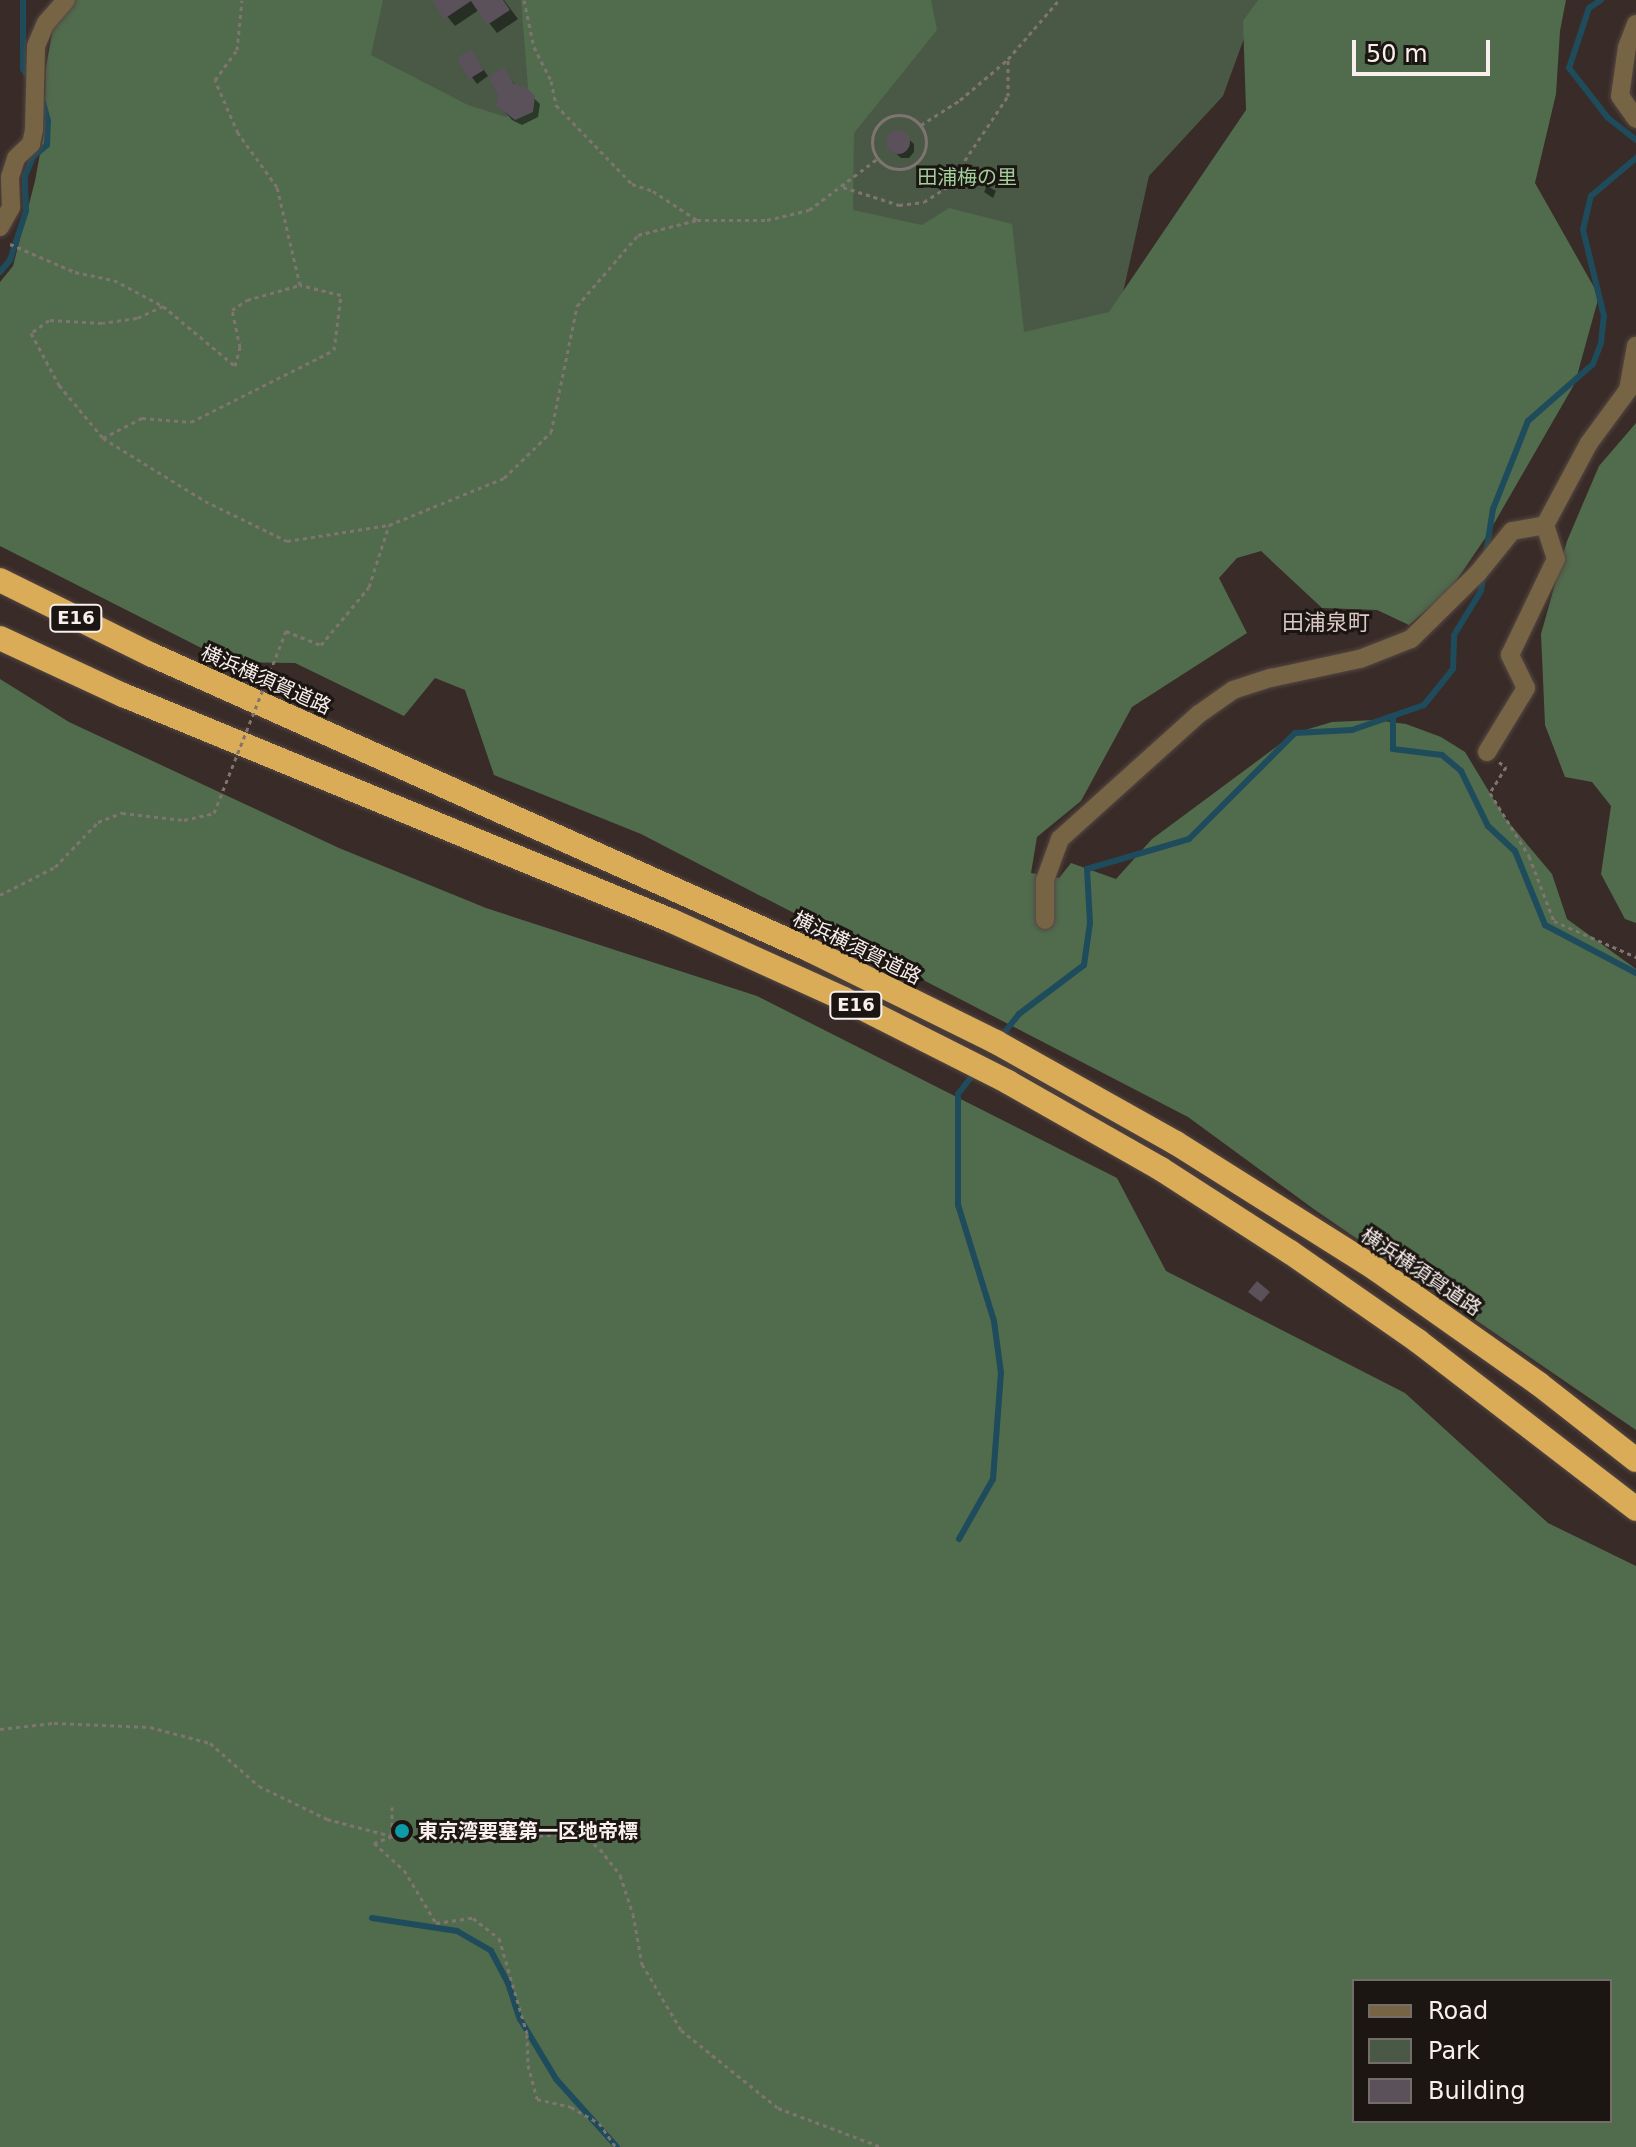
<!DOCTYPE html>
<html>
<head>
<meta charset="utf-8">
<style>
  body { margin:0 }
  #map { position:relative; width:1636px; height:2147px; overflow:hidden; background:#392b27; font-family:"DejaVu Sans","Noto Sans JP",sans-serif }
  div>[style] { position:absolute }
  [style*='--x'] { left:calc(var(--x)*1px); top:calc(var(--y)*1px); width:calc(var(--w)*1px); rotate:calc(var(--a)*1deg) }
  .green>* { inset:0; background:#495946 }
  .forest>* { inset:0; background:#516b4d }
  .shadow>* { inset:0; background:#0007 }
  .stream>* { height:6px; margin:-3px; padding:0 3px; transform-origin:3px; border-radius:3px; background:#1e4c5c }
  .building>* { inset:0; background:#5b515b }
  .round { border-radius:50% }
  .path>* { height:3px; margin-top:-1.5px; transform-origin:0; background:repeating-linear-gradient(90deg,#807470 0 4px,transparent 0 8px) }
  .path>.ring { margin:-1.5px; padding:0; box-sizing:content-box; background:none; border:3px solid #807470; border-radius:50% }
  .roads { filter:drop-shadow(0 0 2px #544743) drop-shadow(0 0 2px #544743) }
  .minor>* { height:18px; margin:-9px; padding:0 9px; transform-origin:9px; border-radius:9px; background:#776444 }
  .highway>* { height:24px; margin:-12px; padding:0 12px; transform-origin:12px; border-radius:12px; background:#dbac57 }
  .path-bridge>* { height:3px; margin-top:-1.5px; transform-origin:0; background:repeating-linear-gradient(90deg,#807470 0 4px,transparent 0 8px) }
  .dots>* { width:22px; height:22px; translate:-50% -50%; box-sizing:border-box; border:4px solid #1c1613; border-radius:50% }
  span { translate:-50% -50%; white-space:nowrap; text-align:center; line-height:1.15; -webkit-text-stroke:6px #1c1613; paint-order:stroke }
  .shield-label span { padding:2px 6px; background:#1c1613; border:2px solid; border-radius:6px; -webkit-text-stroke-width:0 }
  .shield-label { font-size:18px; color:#f9f0ed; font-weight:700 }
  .park-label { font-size:20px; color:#a2cf9b }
  .street-label { font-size:20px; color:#f9f0ed }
  .poi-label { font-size:20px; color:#f9f0ed; font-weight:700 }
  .left { translate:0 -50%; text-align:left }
  .neighbourhood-label { font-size:22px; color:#dac9c3 }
  .legend { position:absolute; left:1352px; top:1979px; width:260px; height:144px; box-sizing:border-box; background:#1c1613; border:2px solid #746d6a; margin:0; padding:10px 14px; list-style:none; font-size:24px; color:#f9f0ed }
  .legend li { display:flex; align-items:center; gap:16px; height:40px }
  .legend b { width:40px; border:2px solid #746d6a }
  .scale { position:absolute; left:1352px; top:40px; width:138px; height:36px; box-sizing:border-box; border:4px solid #f9f0ed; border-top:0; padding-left:10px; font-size:24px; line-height:28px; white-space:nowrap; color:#f9f0ed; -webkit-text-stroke:6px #1c1613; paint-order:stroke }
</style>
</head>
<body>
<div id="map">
  <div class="green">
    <div style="clip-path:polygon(346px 0,1258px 0,1223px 96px,1149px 176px,1093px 427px,357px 98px)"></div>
  </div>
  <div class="forest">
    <div style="clip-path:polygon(74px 0,383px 0,371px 55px,468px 105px,506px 117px,529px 100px,521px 0,931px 0,937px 30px,854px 133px,853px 210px,922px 225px,949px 208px,1012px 224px,1024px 332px,1109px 312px,1246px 110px,1243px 21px,1258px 0,1566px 0,1560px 31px,1556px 94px,1535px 183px,1599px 296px,1575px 383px,1488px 534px,1450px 590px,1409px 625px,1377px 610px,1322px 608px,1261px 551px,1237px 558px,1219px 578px,1247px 633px,1132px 707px,1081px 801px,1037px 837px,1031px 873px,1059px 878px,1071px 863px,1116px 879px,1152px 839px,1295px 733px,1332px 722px,1375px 720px,1406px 724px,1441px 737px,1465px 752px,1505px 818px,1552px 874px,1567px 919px,1636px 969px,1636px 1430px,1315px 1210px,1188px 1117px,641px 834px,494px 775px,465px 690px,435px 678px,404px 716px,295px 663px,229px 662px,0 546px,0 282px,13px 266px,35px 181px,44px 132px,46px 67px,53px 28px)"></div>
    <div style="clip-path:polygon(1636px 423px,1636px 923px,1625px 919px,1601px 874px,1611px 806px,1592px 782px,1565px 777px,1545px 725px,1541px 634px,1567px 541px,1599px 466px)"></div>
    <div style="clip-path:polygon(evenodd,0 679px,69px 722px,339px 848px,486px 908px,757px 996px,1117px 1178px,1166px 1271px,1405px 1393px,1548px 1523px,1636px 1566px,1636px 2147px,0 2147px,0 679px,1354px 1981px,1610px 1981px,1610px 2121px,1354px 2121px,1354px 1981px)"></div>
  </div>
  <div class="shadow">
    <div style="clip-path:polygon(434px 0,504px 0,518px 19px,497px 33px,479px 10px,455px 26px)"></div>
    <div style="clip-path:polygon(471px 51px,488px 76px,477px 84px,459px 59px)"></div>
    <div style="clip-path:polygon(504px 70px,516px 86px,524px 89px,540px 104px,538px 117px,522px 125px,512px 120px,499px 105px)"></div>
    <div style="clip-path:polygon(893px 132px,901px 132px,914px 144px,914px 152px,909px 158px,901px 158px,888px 146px,888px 138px)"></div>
    <div style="clip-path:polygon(987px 186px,996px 191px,993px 198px,984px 192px)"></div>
  </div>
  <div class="stream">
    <div style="--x:23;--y:0;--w:69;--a:90"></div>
    <div style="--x:23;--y:69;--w:12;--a:55"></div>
    <div style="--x:1601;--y:0;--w:14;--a:146"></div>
    <div style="--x:1589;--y:8;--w:63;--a:108.4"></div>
    <div style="--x:1569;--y:68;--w:63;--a:52"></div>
    <div style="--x:1608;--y:118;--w:36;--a:38"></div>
    <div style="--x:0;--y:272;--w:16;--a:-50"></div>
    <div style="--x:10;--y:260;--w:52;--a:-71.9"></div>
    <div style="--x:26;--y:211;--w:35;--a:-92"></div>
    <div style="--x:25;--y:176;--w:21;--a:-67"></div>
    <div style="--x:33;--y:157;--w:18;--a:-41"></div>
    <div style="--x:47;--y:145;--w:24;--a:-88"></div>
    <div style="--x:48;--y:121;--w:23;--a:-105"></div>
    <div style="--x:1486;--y:553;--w:45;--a:-81"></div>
    <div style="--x:1493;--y:509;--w:95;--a:-68.3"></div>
    <div style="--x:1528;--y:421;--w:86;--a:-41.2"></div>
    <div style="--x:1593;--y:364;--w:22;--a:-69"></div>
    <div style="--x:1601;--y:343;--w:27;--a:-84"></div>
    <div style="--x:1604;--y:316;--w:89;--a:-103.7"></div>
    <div style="--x:1583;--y:230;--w:35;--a:-77"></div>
    <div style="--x:1591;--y:196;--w:59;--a:-40.2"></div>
    <div style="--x:1393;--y:716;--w:33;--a:90"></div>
    <div style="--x:1393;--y:749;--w:49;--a:7"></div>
    <div style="--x:1442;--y:755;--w:25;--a:40"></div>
    <div style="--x:1461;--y:771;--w:61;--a:63.9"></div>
    <div style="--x:1488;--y:826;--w:37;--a:43"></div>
    <div style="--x:1515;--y:851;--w:80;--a:67.9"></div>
    <div style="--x:1545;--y:925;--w:103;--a:27.8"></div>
    <div style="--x:1001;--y:1037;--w:29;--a:-52"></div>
    <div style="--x:1019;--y:1014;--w:81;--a:-37"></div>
    <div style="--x:1084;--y:965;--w:42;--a:-81.9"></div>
    <div style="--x:1090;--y:923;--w:54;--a:-93.2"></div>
    <div style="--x:1087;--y:869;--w:106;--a:-16.4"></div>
    <div style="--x:1189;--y:839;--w:150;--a:-45"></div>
    <div style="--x:1295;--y:733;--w:57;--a:-3"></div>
    <div style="--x:1352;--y:730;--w:76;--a:-19.1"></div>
    <div style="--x:1424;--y:705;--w:46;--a:-51.1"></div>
    <div style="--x:1453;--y:669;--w:34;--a:-88"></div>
    <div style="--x:1454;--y:635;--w:52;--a:-58.5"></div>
    <div style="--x:1481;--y:591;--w:15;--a:-82"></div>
    <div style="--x:959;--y:1539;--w:69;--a:-60.5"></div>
    <div style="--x:993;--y:1479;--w:106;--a:-85.7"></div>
    <div style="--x:1001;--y:1373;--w:52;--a:-97.7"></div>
    <div style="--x:994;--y:1321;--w:121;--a:-107.2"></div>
    <div style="--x:958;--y:1205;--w:111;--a:-90"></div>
    <div style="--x:958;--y:1094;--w:28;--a:-52"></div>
    <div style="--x:372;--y:1918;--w:86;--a:8.7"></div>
    <div style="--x:457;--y:1931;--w:39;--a:30"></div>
    <div style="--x:491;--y:1951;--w:36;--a:62"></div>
    <div style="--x:508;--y:1983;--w:38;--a:72"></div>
    <div style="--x:520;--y:2019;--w:70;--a:59"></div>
    <div style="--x:556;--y:2079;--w:91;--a:48.1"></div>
  </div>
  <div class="building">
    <div style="clip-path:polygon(432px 0,503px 0,510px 10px,487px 25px,471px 1px,444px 19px)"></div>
    <div style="clip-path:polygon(471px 49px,484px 70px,469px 79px,457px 58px)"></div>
    <div style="clip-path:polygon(504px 67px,514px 84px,525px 87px,535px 96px,533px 112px,515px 120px,497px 106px,498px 94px,488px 77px)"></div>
    <div class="round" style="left:886px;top:130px;width:24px;height:24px"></div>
    <div style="clip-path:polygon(1257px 1281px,1270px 1292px,1261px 1302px,1248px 1292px)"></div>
  </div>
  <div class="path">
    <div style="--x:524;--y:0;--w:48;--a:78"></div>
    <div style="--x:534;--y:47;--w:38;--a:63"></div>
    <div style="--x:551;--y:81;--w:25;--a:78"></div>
    <div style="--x:556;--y:105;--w:110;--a:46.1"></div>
    <div style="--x:632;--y:184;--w:22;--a:18"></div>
    <div style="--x:653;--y:191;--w:53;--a:33.4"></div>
    <div style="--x:697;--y:220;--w:70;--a:0"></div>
    <div style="--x:767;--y:220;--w:43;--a:-13.4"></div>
    <div style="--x:809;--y:210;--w:85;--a:-36.9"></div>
    <div class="ring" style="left:872px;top:115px;width:51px;height:51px"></div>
    <div style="--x:921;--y:125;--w:46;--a:-32.7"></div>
    <div style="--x:960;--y:100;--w:62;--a:-40.4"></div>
    <div style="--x:843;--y:187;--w:59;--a:17.8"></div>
    <div style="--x:899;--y:205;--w:25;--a:-7"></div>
    <div style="--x:924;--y:202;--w:27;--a:-33"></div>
    <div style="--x:947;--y:187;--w:110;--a:-56.2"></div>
    <div style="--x:1008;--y:96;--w:37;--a:-90"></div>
    <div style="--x:1008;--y:59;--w:78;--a:-49.2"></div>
    <div style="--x:10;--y:244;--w:71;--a:23.3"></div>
    <div style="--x:75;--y:272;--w:40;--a:12"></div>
    <div style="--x:114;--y:280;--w:55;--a:28"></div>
    <div style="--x:163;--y:306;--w:94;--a:39.8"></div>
    <div style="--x:235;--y:366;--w:20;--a:-75"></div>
    <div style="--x:240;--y:347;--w:38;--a:-102"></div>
    <div style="--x:232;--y:310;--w:18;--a:-34"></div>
    <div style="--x:247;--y:300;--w:55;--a:-15.8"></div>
    <div style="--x:163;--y:306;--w:29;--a:155"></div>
    <div style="--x:137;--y:318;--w:35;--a:172"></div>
    <div style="--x:102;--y:323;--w:53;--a:-176.8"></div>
    <div style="--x:49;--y:320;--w:22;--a:144"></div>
    <div style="--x:31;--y:333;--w:59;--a:61.7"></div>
    <div style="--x:59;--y:385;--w:69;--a:50.3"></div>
    <div style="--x:103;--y:438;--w:120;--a:31.7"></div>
    <div style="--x:205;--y:501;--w:91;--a:26"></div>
    <div style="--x:287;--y:541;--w:103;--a:-8.9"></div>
    <div style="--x:103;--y:438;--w:44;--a:-27.1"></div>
    <div style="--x:142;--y:418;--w:49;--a:4.7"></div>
    <div style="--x:191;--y:422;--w:160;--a:-26.7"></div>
    <div style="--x:334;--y:350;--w:55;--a:-82.7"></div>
    <div style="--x:341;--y:295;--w:42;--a:-166.3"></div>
    <div style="--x:300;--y:285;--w:101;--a:-103.2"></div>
    <div style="--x:277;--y:187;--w:67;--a:-125.8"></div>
    <div style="--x:238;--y:133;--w:58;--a:-113.5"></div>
    <div style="--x:215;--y:80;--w:37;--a:-54"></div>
    <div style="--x:237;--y:50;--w:50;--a:-84.3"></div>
    <div style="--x:286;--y:631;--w:38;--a:22"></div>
    <div style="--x:321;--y:645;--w:75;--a:-50.4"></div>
    <div style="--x:369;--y:587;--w:65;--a:-72.1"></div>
    <div style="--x:389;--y:525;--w:124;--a:-22.2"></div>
    <div style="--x:504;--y:478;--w:66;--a:-44.4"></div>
    <div style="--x:551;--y:432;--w:129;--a:-78.3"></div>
    <div style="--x:577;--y:306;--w:94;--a:-49.3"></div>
    <div style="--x:638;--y:235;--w:61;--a:-14.3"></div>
    <div style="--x:1499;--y:762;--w:9;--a:36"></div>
    <div style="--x:1506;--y:767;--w:31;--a:122"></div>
    <div style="--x:1490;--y:793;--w:74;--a:58.2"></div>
    <div style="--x:1529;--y:856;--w:70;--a:69"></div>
    <div style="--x:1554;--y:921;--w:90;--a:23.7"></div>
    <div style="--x:0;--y:895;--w:62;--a:-27"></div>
    <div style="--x:55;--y:867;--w:62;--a:-46.3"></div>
    <div style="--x:98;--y:822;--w:26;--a:-21"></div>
    <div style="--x:122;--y:813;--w:62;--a:6.4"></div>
    <div style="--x:184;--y:820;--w:31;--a:-13"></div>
    <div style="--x:0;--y:1729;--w:54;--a:-6.3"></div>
    <div style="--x:54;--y:1723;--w:96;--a:2.4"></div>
    <div style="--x:150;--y:1727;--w:62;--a:14.9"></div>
    <div style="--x:210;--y:1743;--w:65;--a:41.3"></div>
    <div style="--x:259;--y:1786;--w:76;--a:25.9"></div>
    <div style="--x:327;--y:1819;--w:67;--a:14.7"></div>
    <div style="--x:392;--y:1836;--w:59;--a:4.8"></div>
    <div style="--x:451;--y:1841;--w:131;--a:-3.5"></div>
    <div style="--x:582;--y:1833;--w:24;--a:42"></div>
    <div style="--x:600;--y:1849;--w:33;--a:52"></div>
    <div style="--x:620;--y:1875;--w:41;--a:71.6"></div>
    <div style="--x:633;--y:1914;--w:51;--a:79.8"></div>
    <div style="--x:642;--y:1964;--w:77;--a:59.4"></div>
    <div style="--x:681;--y:2030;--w:124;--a:38.8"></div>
    <div style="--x:778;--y:2108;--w:111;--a:20.6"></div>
    <div style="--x:392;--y:1807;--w:29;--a:90"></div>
    <div style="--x:392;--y:1836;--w:19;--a:159"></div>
    <div style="--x:374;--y:1843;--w:40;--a:42"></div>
    <div style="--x:404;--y:1870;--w:62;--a:58.9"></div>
    <div style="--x:436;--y:1923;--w:37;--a:-8"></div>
    <div style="--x:473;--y:1918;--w:33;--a:38"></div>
    <div style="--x:499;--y:1938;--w:100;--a:73.7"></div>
    <div style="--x:527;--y:2034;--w:31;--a:88"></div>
    <div style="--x:528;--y:2065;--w:35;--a:75"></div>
    <div style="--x:537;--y:2099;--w:35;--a:13"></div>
    <div style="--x:571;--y:2107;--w:32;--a:30"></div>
    <div style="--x:599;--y:2123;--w:29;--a:55"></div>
  </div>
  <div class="roads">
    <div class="minor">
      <div style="--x:1636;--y:24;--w:25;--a:111"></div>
      <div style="--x:1627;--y:47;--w:49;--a:98.1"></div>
      <div style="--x:1620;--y:96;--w:28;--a:55"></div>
      <div style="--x:0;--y:227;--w:23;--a:-61"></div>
      <div style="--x:11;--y:207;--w:30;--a:-92"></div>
      <div style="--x:10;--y:177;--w:20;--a:-72"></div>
      <div style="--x:16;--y:158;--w:21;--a:-43"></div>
      <div style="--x:31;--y:144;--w:14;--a:-78"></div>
      <div style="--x:34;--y:130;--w:84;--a:-88.6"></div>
      <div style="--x:36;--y:46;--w:25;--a:-67"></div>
      <div style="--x:46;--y:23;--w:30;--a:-49"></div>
      <div style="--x:1487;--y:752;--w:75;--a:-58.6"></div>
      <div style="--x:1526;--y:688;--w:37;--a:-116"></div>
      <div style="--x:1510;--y:655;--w:106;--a:-64.4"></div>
      <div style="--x:1556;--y:559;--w:36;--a:-108"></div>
      <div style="--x:1045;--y:920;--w:40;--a:-90"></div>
      <div style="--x:1045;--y:880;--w:44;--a:-69.9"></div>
      <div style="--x:1060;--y:839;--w:187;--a:-42"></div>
      <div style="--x:1199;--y:714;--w:42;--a:-35.2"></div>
      <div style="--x:1233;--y:690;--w:40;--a:-18"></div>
      <div style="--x:1271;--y:678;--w:91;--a:-12.1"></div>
      <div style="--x:1360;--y:659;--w:55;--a:-21.4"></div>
      <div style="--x:1411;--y:639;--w:94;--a:-44.6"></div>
      <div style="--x:1478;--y:573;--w:54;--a:-51"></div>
      <div style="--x:1512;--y:531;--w:34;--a:-10"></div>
      <div style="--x:1545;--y:525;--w:93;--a:-61.8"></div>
      <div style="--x:1589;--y:443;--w:66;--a:-53.7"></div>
      <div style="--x:1628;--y:390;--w:45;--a:-79.7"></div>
    </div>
    <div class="highway">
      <div style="--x:0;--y:580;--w:169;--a:26.3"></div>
      <div style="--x:152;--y:655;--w:721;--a:24.15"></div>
      <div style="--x:810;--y:950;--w:208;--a:26.3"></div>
      <div style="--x:996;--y:1042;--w:206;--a:29.3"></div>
      <div style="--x:1176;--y:1143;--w:236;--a:32.2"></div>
      <div style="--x:1376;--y:1269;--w:199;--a:35.2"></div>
      <div style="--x:1539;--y:1384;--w:123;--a:38.1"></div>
      <div style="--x:0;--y:638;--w:136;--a:24.9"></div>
      <div style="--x:123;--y:695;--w:594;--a:22.37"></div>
      <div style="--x:672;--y:921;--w:189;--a:24.4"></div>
      <div style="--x:844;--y:999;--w:184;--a:26.8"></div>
      <div style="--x:1008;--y:1082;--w:176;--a:29.6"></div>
      <div style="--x:1161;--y:1169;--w:153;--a:32.8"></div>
      <div style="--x:1290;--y:1252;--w:156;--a:34.8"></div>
      <div style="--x:1418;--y:1341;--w:275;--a:37.6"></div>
    </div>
  </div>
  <div class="path-bridge">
    <div style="--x:214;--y:813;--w:196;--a:-68.4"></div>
  </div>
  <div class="dots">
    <div style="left:402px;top:1831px;background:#0f9aa8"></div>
  </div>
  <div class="shield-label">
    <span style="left:76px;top:618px">E16</span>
    <span style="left:856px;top:1005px">E16</span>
  </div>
  <div class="park-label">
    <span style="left:967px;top:177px">田浦梅の里</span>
  </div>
  <div class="street-label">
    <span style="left:266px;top:680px;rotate:24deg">横浜横須賀道路</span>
    <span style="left:857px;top:948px;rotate:26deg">横浜横須賀道路</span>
    <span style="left:1421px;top:1272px;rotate:34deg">横浜横須賀道路</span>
  </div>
  <div class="poi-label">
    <span class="left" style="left:418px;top:1831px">東京湾要塞第一区地帝標</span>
  </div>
  <div class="neighbourhood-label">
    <span style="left:1326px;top:623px">田浦泉町</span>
  </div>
  <ul class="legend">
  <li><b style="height:10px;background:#776444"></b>Road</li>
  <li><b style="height:22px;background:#495946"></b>Park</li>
  <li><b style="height:22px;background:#5b515b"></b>Building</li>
  </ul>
  <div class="scale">50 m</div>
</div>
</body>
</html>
